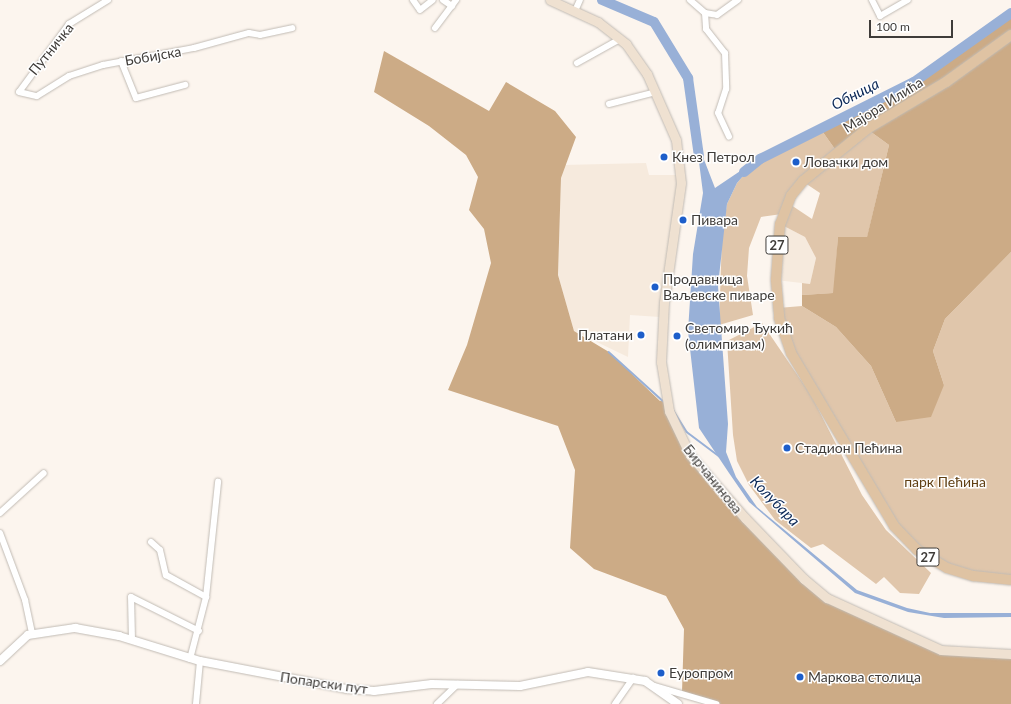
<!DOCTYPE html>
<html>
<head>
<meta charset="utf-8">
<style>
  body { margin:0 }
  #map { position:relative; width:1011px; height:704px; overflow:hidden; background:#fcf5ee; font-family:Lato,sans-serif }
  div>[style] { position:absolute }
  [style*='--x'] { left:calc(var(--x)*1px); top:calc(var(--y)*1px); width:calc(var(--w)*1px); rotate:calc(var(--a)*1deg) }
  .built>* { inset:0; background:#f6eadd }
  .green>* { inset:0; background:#e0c6ab }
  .forest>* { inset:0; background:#ccab86 }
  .water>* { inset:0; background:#98b0d7 }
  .stream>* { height:1.5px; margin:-0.75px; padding:0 0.75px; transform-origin:0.75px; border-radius:0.75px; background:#98b0d7 }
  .river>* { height:10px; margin:-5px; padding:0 5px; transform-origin:5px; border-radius:5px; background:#98b0d7 }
  .roads { filter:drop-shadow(0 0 1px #c1bbb4) drop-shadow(0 0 1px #c1bbb4) }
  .minor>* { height:6px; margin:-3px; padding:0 3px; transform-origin:3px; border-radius:3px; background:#fff }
  .tertiary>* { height:8px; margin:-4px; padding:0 4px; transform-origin:4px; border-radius:4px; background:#fff }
  .secondary>* { height:9px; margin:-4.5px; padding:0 4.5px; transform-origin:4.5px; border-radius:4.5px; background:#efe1d1 }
  .primary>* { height:10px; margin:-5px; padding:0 5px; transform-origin:5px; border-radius:5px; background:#dfc3a3 }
  .dots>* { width:11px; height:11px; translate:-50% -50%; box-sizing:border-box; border:2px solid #fff; border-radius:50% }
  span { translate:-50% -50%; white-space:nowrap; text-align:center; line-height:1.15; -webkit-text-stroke:3px #fff; paint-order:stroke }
  .shield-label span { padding:1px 3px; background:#fff; border:1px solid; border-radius:3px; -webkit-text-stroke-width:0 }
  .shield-label { font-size:13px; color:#3f3c39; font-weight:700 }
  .street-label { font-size:14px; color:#3f3c39 }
  .poi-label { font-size:14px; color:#3f3c39 }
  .left { translate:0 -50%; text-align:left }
  .right { translate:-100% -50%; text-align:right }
  .park-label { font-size:14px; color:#603f13 }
  .water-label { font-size:15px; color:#0b2857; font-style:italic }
  .scale { position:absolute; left:869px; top:20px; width:84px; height:18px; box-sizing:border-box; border:2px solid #3f3c39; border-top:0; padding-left:5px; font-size:12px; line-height:14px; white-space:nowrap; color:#3f3c39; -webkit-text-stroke:3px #fff; paint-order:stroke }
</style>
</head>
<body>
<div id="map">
  <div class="built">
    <div style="clip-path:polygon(646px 163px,649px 175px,679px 175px,660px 317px,630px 315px,628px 357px,574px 331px,558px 275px,561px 178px,563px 165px)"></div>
    <div style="clip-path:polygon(780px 224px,805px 237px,816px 258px,810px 284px,776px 280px)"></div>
  </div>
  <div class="green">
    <div style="clip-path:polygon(evenodd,820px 128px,837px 152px,867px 129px,889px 145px,867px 238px,838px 237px,834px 293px,802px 295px,802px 283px,810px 284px,816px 258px,805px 237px,780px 224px,782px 214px,761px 217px,749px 248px,747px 276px,753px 315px,719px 325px,722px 236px,727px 204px,737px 183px,758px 159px,820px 128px,802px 181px,820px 193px,812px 219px,788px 203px,802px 181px)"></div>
    <div style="clip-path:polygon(1011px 252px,1011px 580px,947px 568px,893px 525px,785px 341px,778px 308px,802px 306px,836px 327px,871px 366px,896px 422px,944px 385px,933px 351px,945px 319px)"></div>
    <div style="clip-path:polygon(762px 323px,811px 395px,862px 495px,886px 530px,931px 573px,919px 594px,900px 593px,884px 577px,876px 584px,823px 544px,811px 548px,775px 520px,749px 485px,737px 461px,733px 435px,727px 341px)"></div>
  </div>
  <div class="forest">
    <div style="clip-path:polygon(1011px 13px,1011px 252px,945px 319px,933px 351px,944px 385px,931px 417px,896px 422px,871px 366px,836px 327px,802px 306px,802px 295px,833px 293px,838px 237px,867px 237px,889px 145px,867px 129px,837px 152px,820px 128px,914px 82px)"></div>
    <div style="clip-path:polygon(384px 51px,489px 111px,506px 82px,555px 111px,576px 137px,561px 178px,558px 275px,574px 331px,609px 352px,660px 401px,666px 400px,684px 445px,815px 588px,924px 644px,1011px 654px,1011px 704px,705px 704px,705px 700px,682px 692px,684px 629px,666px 596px,594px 569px,570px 548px,575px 470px,558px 426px,448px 390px,467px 345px,491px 263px,484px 229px,469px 210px,478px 177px,466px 155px,429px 126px,374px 92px)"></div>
  </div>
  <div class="water">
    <div style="clip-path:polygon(696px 139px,715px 188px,758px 159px,737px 183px,727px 204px,718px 286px,728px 424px,726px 452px,736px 477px,757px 507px,857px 590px,907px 608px,930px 613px,1011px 613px,1011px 617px,944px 618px,908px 612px,855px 593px,749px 502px,729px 473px,699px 428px,688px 331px,693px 254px,703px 193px)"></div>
  </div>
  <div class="stream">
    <div style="--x:609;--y:352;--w:73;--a:42.2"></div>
    <div style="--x:672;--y:408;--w:28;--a:58"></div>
    <div style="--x:687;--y:432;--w:40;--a:37"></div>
  </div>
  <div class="river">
    <div style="--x:602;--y:0;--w:56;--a:22.9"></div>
    <div style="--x:654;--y:22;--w:66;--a:58.7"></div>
    <div style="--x:688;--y:78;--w:79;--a:82"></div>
    <div style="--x:744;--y:172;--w:21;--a:-39"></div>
    <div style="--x:760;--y:159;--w:172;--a:-26.6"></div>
    <div style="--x:914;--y:82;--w:119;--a:-35.4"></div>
  </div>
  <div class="roads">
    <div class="minor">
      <div style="--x:108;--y:0;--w:46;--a:148.4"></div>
      <div style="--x:69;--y:24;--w:84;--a:126.3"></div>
      <div style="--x:19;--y:92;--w:18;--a:13"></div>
      <div style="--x:37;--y:96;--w:38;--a:-32"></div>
      <div style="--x:69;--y:76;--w:36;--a:-18"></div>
      <div style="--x:103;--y:65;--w:93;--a:-10.6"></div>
      <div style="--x:194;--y:48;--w:57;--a:-15.3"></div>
      <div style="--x:249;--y:33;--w:11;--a:10"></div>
      <div style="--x:260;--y:35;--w:33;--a:-12"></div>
      <div style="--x:413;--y:0;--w:12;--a:55"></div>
      <div style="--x:420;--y:10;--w:16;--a:-38"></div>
      <div style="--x:443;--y:0;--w:11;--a:34"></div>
      <div style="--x:690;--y:0;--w:20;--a:41"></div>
      <div style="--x:705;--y:13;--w:12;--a:9"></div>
      <div style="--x:717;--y:15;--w:26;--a:-36"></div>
      <div style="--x:872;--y:0;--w:18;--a:63"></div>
      <div style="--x:880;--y:16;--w:32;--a:-30"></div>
      <div style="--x:575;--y:11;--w:12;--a:-66"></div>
      <div style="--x:705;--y:13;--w:16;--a:86"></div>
      <div style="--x:706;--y:29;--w:31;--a:52"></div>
      <div style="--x:725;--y:53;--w:36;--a:88"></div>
      <div style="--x:726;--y:89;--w:25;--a:108"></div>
      <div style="--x:718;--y:113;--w:26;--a:65"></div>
      <div style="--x:435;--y:28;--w:35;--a:-53"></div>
      <div style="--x:121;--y:61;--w:40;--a:68"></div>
      <div style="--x:136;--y:98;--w:51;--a:-14.9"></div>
      <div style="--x:577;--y:63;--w:49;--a:-29.2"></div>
      <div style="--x:609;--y:104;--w:49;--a:-14.3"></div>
      <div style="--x:0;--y:513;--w:59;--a:-42.3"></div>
      <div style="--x:0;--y:533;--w:72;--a:69.5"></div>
      <div style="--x:25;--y:600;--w:34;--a:78"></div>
      <div style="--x:151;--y:542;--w:12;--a:42"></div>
      <div style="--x:160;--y:550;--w:26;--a:77"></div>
      <div style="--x:166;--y:575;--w:46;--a:28.8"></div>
      <div style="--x:132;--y:640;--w:43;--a:-91.3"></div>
      <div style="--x:131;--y:597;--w:76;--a:26.6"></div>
      <div style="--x:190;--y:659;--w:64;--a:-75.5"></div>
      <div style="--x:206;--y:597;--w:116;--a:-84"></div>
      <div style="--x:654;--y:686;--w:65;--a:16.2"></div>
      <div style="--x:196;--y:704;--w:43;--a:-84.7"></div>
      <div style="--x:437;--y:704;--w:29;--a:-44"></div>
      <div style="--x:615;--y:704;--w:32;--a:-55"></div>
    </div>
    <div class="tertiary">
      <div style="--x:0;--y:661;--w:38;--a:-43"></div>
      <div style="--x:28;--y:635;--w:48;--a:-8.5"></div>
      <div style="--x:75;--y:628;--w:45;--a:10.3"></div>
      <div style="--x:119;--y:636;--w:85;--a:17.2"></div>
      <div style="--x:200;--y:661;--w:150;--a:10.8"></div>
      <div style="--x:347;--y:689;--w:27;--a:4"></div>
      <div style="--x:374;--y:691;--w:58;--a:-6.9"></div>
      <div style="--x:432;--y:684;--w:88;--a:1.3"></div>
      <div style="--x:520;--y:686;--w:69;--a:-11.6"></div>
      <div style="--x:588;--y:672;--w:58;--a:9"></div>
      <div style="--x:645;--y:681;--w:40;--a:34.9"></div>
    </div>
    <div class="secondary">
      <div style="--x:550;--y:0;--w:53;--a:24.6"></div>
      <div style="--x:598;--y:22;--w:36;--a:38"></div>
      <div style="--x:626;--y:44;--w:37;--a:55"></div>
      <div style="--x:647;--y:74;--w:72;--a:66.3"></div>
      <div style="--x:676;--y:140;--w:43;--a:83.4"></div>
      <div style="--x:681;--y:183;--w:120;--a:98.1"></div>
      <div style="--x:664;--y:302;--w:60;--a:92.9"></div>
      <div style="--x:661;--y:362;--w:50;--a:80.7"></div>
      <div style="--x:669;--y:411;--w:49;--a:64.5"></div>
      <div style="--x:690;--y:455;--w:84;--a:48.9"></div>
      <div style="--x:745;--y:518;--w:85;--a:46"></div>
      <div style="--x:804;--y:579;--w:30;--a:40"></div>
      <div style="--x:827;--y:598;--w:125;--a:24.5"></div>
      <div style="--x:941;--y:650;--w:70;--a:3.3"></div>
    </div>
    <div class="primary">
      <div style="--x:1011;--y:35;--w:80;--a:144.1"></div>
      <div style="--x:946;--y:82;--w:92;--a:149.3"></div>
      <div style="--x:867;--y:129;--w:82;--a:140.9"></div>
      <div style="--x:803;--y:181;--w:19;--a:129"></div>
      <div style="--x:791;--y:196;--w:30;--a:111"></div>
      <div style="--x:780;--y:224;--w:56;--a:94.1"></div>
      <div style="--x:776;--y:280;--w:38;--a:85"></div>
      <div style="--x:779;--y:318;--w:37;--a:71"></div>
      <div style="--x:791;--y:353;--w:201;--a:59.2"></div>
      <div style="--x:894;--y:526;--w:33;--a:46"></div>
      <div style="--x:917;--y:550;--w:35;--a:31"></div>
      <div style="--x:947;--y:568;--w:28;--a:17"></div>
      <div style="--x:974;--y:576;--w:37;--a:6"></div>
    </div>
  </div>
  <div class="dots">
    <div style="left:664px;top:157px;background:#1d5eca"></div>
    <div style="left:796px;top:162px;background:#1d5eca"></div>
    <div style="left:683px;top:220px;background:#1d5eca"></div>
    <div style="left:655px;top:287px;background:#1d5eca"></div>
    <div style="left:641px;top:335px;background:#1d5eca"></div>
    <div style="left:677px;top:336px;background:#1d5eca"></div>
    <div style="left:787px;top:448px;background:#1d5eca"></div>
    <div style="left:661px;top:673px;background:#1d5eca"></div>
    <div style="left:800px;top:677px;background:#1d5eca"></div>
  </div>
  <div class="shield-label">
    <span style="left:777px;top:245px">27</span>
    <span style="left:928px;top:557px">27</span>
  </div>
  <div class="street-label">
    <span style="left:51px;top:49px;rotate:-51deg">Путничка</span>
    <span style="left:153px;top:56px;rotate:-10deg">Бобијска</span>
    <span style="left:883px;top:105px;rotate:-32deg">Мајора Илића</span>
    <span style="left:713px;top:479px;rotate:51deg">Бирчанинова</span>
    <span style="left:324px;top:683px;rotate:8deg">Попарски пут</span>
  </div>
  <div class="poi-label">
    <span class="left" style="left:672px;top:157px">Кнез Петрол</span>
    <span class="left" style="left:804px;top:162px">Ловачки дом</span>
    <span class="left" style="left:691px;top:220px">Пивара</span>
    <span class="left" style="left:663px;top:287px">Продавница<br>Ваљевске пиваре</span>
    <span class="left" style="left:685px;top:336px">Светомир Ђукић<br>(олимпизам)</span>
    <span class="right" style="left:633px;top:335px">Платани</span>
    <span class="left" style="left:795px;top:448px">Стадион Пећина</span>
    <span class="left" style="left:669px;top:673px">Еуропром</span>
    <span class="left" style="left:808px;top:677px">Маркова столица</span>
  </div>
  <div class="park-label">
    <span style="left:945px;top:482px">парк Пећина</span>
  </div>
  <div class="water-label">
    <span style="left:855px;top:94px;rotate:-27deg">Обница</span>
    <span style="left:775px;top:501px;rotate:46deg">Колубара</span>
  </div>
  <div class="scale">100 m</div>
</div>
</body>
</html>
